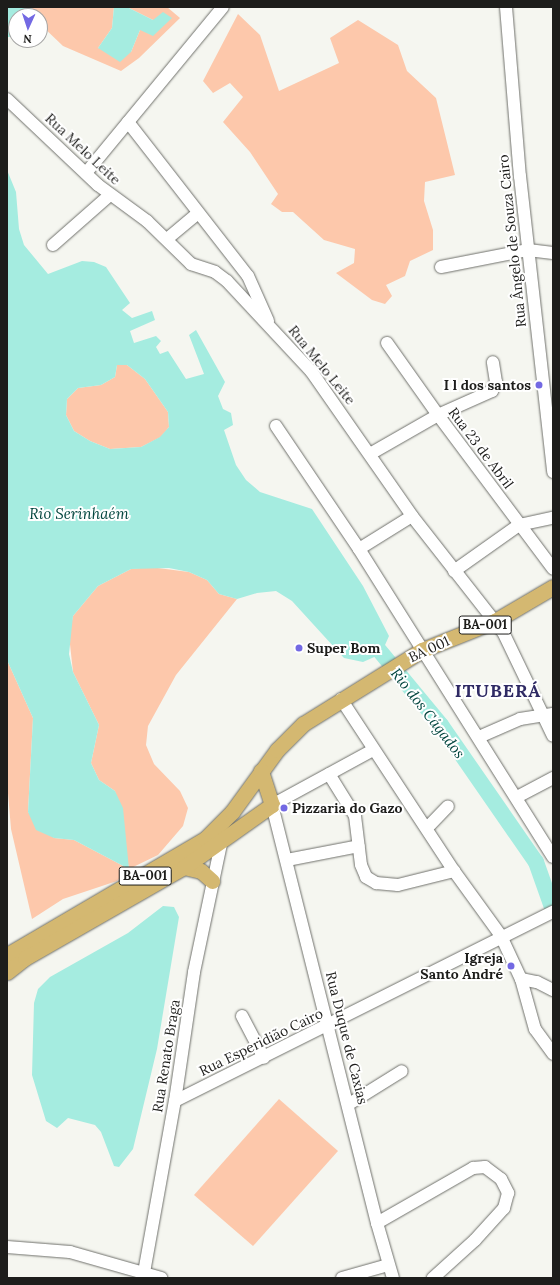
<!DOCTYPE html>
<html>
<head>
<meta charset="utf-8">
<style>
  body { margin:0 }
  #map { position:relative; width:560px; height:1285px; overflow:hidden; background:#f5f6f0; font-family:Lora,serif }
  div>[style] { position:absolute }
  [style*='--x'] { left:calc(var(--x)*1px); top:calc(var(--y)*1px); width:calc(var(--w)*1px); rotate:calc(var(--a)*1deg) }
  .green>* { inset:0; background:#fdc8ab }
  .water>* { inset:0; background:#a5ece0 }
  .river>* { height:16px; margin:-8px; padding:0 8px; transform-origin:8px; border-radius:8px; background:#a5ece0 }
  .roads { filter:drop-shadow(0 0 1px #70716c) drop-shadow(0 0 1px #70716c) }
  .minor>* { height:12px; margin:-6px; padding:0 6px; transform-origin:6px; border-radius:6px; background:#fff }
  .major>* { height:15px; margin:-7.5px; padding:0 7.5px; transform-origin:7.5px; border-radius:7.5px; background:#d4b871 }
  .dots>* { width:11px; height:11px; translate:-50% -50%; box-sizing:border-box; border:2px solid #fff; border-radius:50% }
  span { translate:-50% -50%; white-space:nowrap; text-align:center; line-height:1.15; -webkit-text-stroke:4px #fff; paint-order:stroke }
  .shield-label span { padding:1px 3px; background:#fff; border:1px solid; border-radius:3px; -webkit-text-stroke-width:0 }
  .shield-label { font-size:13px; color:#1d1d1b; font-weight:700 }
  .street-label { font-size:14px; color:#1d1d1b }
  .poi-label { font-size:14px; color:#1d1d1b; font-weight:700 }
  .right { translate:-100% -50%; text-align:right }
  .left { translate:0 -50%; text-align:left }
  .water-label { font-size:15px; color:#03463f; font-style:italic }
  .district-label { font-size:18px; color:#2f2a64; font-weight:700; letter-spacing:1px }
  .frame { position:absolute; inset:0; border:8px solid #1d1d1b; pointer-events:none }
  .north { position:absolute; left:8px; top:8px; width:40px; height:40px; box-sizing:border-box; background:#fff; border:1px solid #a5a5a4; border-radius:50%; rotate:183deg; font-size:11px; font-weight:700; line-height:16px; text-align:center; color:#1d1d1b }
  .north::after { content:''; display:block; margin:auto; width:14px; height:18px; background:#7369e3; clip-path:polygon(50% 0,100% 100%,50% 72%,0 100%) }
</style>
</head>
<body>
<div id="map">
  <div class="green">
    <div style="clip-path:polygon(31px 7px,114px 7px,112px 28px,98px 48px,131px 52px,140px 30px,153px 20px,127px 7px,167px 7px,180px 18px,139px 58px,121px 71px,63px 46px,40px 24px,40px 16px,35px 16px)"></div>
    <div style="clip-path:polygon(238px 14px,260px 35px,279px 91px,339px 63px,330px 38px,358px 20px,398px 45px,407px 71px,436px 98px,455px 175px,425px 182px,424px 201px,433px 230px,433px 250px,410px 261px,405px 276px,386px 285px,392px 296px,385px 304px,372px 300px,336px 273px,354px 263px,355px 249px,324px 240px,293px 212px,282px 212px,271px 204px,278px 194px,250px 152px,223px 122px,243px 97px,230px 83px,213px 93px,203px 81px)"></div>
    <div style="clip-path:polygon(117px 365px,127px 365px,145px 379px,168px 412px,169px 427px,161px 437px,141px 447px,110px 449px,90px 441px,74px 431px,66px 415px,67px 399px,78px 388px,101px 385px,115px 377px)"></div>
    <div style="clip-path:polygon(150px 567px,189px 572px,207px 580px,219px 594px,237px 599px,176px 675px,148px 726px,146px 745px,154px 764px,180px 791px,188px 808px,183px 826px,158px 855px,129px 869px,117px 881px,63px 899px,32px 919px,11px 829px,7px 781px,7px 660px,33px 718px,28px 812px,54px 838px,74px 840px,129px 869px,115px 791px,99px 780px,91px 763px,99px 725px,73px 672px,69px 635px,73px 616px,98px 586px,131px 569px)"></div>
    <div style="clip-path:polygon(279px 1099px,338px 1151px,253px 1246px,194px 1195px)"></div>
  </div>
  <div class="water">
    <div style="clip-path:polygon(7px 7px,31px 7px,35px 16px,16px 16px,16px 37px,7px 37px)"></div>
    <div style="clip-path:polygon(114px 7px,127px 7px,153px 20px,163px 12px,172px 18px,153px 36px,140px 30px,131px 52px,120px 62px,98px 48px,112px 28px)"></div>
    <div style="clip-path:polygon(evenodd,7px 170px,16px 192px,19px 229px,24px 245px,48px 274px,82px 261px,94px 262px,106px 267px,130px 303px,122px 310px,132px 318px,152px 311px,155px 320px,130px 331px,134px 343px,156px 336px,161px 341px,156px 347px,160px 354px,168px 351px,186px 379px,204px 374px,189px 335px,196px 330px,225px 382px,218px 396px,223px 409px,231px 413px,233px 425px,224px 430px,236px 465px,246px 480px,260px 492px,312px 509px,363px 586px,389px 636px,381px 654px,363px 662px,344px 658px,292px 601px,276px 591px,257px 593px,237px 599px,219px 594px,207px 580px,189px 572px,169px 568px,131px 569px,98px 586px,73px 616px,69px 654px,73px 672px,99px 725px,91px 763px,99px 780px,115px 791px,123px 808px,129px 869px,74px 840px,54px 838px,36px 830px,28px 812px,33px 718px,7px 660px,7px 170px,117px 365px,127px 365px,145px 379px,168px 412px,169px 427px,160px 437px,141px 447px,110px 449px,90px 441px,74px 431px,66px 415px,67px 399px,78px 388px,101px 385px,115px 377px,117px 365px)"></div>
    <div style="clip-path:polygon(163px 906px,174px 907px,179px 917px,157px 1049px,133px 1149px,119px 1167px,114px 1166px,101px 1132px,95px 1125px,68px 1118px,57px 1128px,46px 1121px,32px 1075px,34px 1003px,38px 989px,50px 977px,128px 933px)"></div>
  </div>
  <div class="river">
    <div style="--x:369;--y:638;--w:113;--a:50.4"></div>
    <div style="--x:441;--y:725;--w:167;--a:55.3"></div>
    <div style="--x:536;--y:862;--w:51;--a:70.5"></div>
  </div>
  <div class="roads">
    <div class="minor">
      <div style="--x:506;--y:7;--w:170;--a:85.3"></div>
      <div style="--x:520;--y:176;--w:298;--a:83.6"></div>
      <div style="--x:7;--y:99;--w:125;--a:43.4"></div>
      <div style="--x:98;--y:185;--w:61;--a:36.3"></div>
      <div style="--x:147;--y:221;--w:62;--a:44.3"></div>
      <div style="--x:191;--y:264;--w:25;--a:18"></div>
      <div style="--x:215;--y:272;--w:15;--a:37"></div>
      <div style="--x:227;--y:281;--w:123;--a:47"></div>
      <div style="--x:311;--y:371;--w:177;--a:55.1"></div>
      <div style="--x:412;--y:516;--w:147;--a:51.9"></div>
      <div style="--x:503;--y:632;--w:115;--a:64.3"></div>
      <div style="--x:128;--y:122;--w:195;--a:52.1"></div>
      <div style="--x:248;--y:276;--w:49;--a:66"></div>
      <div style="--x:86;--y:173;--w:215;--a:-50.5"></div>
      <div style="--x:167;--y:239;--w:40;--a:-40"></div>
      <div style="--x:53;--y:245;--w:76;--a:-41.3"></div>
      <div style="--x:441;--y:267;--w:89;--a:-11.1"></div>
      <div style="--x:528;--y:250;--w:25;--a:7"></div>
      <div style="--x:387;--y:343;--w:88;--a:54.7"></div>
      <div style="--x:438;--y:415;--w:192;--a:53.2"></div>
      <div style="--x:276;--y:426;--w:148;--a:56"></div>
      <div style="--x:359;--y:549;--w:364;--a:57.8"></div>
      <div style="--x:370;--y:454;--w:78;--a:-29.8"></div>
      <div style="--x:438;--y:415;--w:59;--a:-24"></div>
      <div style="--x:492;--y:391;--w:10;--a:-66"></div>
      <div style="--x:496;--y:382;--w:20;--a:-99"></div>
      <div style="--x:359;--y:549;--w:62;--a:-31.9"></div>
      <div style="--x:454;--y:571;--w:80;--a:-35.3"></div>
      <div style="--x:519;--y:525;--w:35;--a:-12"></div>
      <div style="--x:341;--y:699;--w:206;--a:56.7"></div>
      <div style="--x:454;--y:871;--w:80;--a:54.1"></div>
      <div style="--x:501;--y:936;--w:47;--a:65.1"></div>
      <div style="--x:521;--y:979;--w:52;--a:74.4"></div>
      <div style="--x:535;--y:1029;--w:31;--a:54"></div>
      <div style="--x:479;--y:737;--w:45;--a:-23.7"></div>
      <div style="--x:520;--y:719;--w:33;--a:-9"></div>
      <div style="--x:373;--y:750;--w:115;--a:151.4"></div>
      <div style="--x:272;--y:805;--w:431;--a:75.9"></div>
      <div style="--x:377;--y:1223;--w:57;--a:73.8"></div>
      <div style="--x:329;--y:774;--w:49;--a:58.2"></div>
      <div style="--x:355;--y:816;--w:49;--a:83"></div>
      <div style="--x:361;--y:865;--w:13;--a:67"></div>
      <div style="--x:366;--y:877;--w:12;--a:31"></div>
      <div style="--x:376;--y:883;--w:22;--a:5"></div>
      <div style="--x:398;--y:885;--w:58;--a:-14"></div>
      <div style="--x:517;--y:797;--w:41;--a:-27.8"></div>
      <div style="--x:427;--y:828;--w:30;--a:-46"></div>
      <div style="--x:287;--y:860;--w:73;--a:-11"></div>
      <div style="--x:521;--y:979;--w:16;--a:11"></div>
      <div style="--x:537;--y:982;--w:18;--a:27"></div>
      <div style="--x:242;--y:1016;--w:47;--a:62.4"></div>
      <div style="--x:175;--y:1101;--w:423;--a:-26.6"></div>
      <div style="--x:349;--y:1104;--w:62;--a:-31.9"></div>
      <div style="--x:377;--y:1223;--w:111;--a:-29.8"></div>
      <div style="--x:473;--y:1168;--w:12;--a:-5"></div>
      <div style="--x:485;--y:1167;--w:20;--a:37"></div>
      <div style="--x:501;--y:1179;--w:16;--a:63"></div>
      <div style="--x:508;--y:1193;--w:16;--a:105"></div>
      <div style="--x:504;--y:1208;--w:43;--a:132.2"></div>
      <div style="--x:475;--y:1240;--w:57;--a:137.9"></div>
      <div style="--x:7;--y:1247;--w:63;--a:4.5"></div>
      <div style="--x:70;--y:1252;--w:95;--a:15.9"></div>
      <div style="--x:143;--y:1278;--w:180;--a:-79.8"></div>
      <div style="--x:175;--y:1101;--w:130;--a:-81.6"></div>
      <div style="--x:194;--y:972;--w:136;--a:-78.1"></div>
      <div style="--x:342;--y:1278;--w:48;--a:-15.8"></div>
    </div>
    <div class="major">
      <div style="--x:184;--y:867;--w:17;--a:13"></div>
      <div style="--x:201;--y:871;--w:15;--a:42"></div>
      <div style="--x:7;--y:955;--w:229;--a:-30.4"></div>
      <div style="--x:205;--y:839;--w:38;--a:-45"></div>
      <div style="--x:232;--y:812;--w:77;--a:-54"></div>
      <div style="--x:277;--y:750;--w:37;--a:-45"></div>
      <div style="--x:303;--y:724;--w:140;--a:-31.9"></div>
      <div style="--x:422;--y:650;--w:79;--a:-21.7"></div>
      <div style="--x:495;--y:621;--w:67;--a:-30.4"></div>
      <div style="--x:7;--y:972;--w:23;--a:-38"></div>
      <div style="--x:25;--y:958;--w:183;--a:-29.8"></div>
      <div style="--x:184;--y:867;--w:108;--a:-35.2"></div>
      <div style="--x:272;--y:805;--w:36;--a:-108"></div>
    </div>
  </div>
  <div class="dots">
    <div style="left:539px;top:385px;background:#7369e3"></div>
    <div style="left:299px;top:648px;background:#7369e3"></div>
    <div style="left:284px;top:808px;background:#7369e3"></div>
    <div style="left:511px;top:966px;background:#7369e3"></div>
  </div>
  <div class="shield-label">
    <span style="left:485px;top:625px">BA-001</span>
    <span style="left:145px;top:876px">BA-001</span>
  </div>
  <div class="street-label">
    <span style="left:83px;top:149px;rotate:43deg">Rua Melo Leite</span>
    <span style="left:512px;top:241px;rotate:-96deg">Rua Ângelo de Souza Cairo</span>
    <span style="left:322px;top:365px;rotate:51deg">Rua Melo Leite</span>
    <span style="left:481px;top:448px;rotate:53deg">Rua 23 de Abril</span>
    <span style="left:429px;top:649px;rotate:-25deg">BA 001</span>
    <span style="left:347px;top:1038px;rotate:76deg">Rua Duque de Caxias</span>
    <span style="left:261px;top:1042px;rotate:-26deg">Rua Esperidião Cairo</span>
    <span style="left:166px;top:1056px;rotate:-81deg">Rua Renato Braga</span>
  </div>
  <div class="poi-label">
    <span class="right" style="left:531px;top:385px">I l dos santos</span>
    <span class="left" style="left:307px;top:648px">Super Bom</span>
    <span class="left" style="left:292px;top:808px">Pizzaria do Gazo</span>
    <span class="right" style="left:503px;top:966px">Igreja<br>Santo André</span>
  </div>
  <div class="water-label">
    <span style="left:79px;top:514px">Rio Serinhaém</span>
    <span style="left:428px;top:713px;rotate:52deg">Rio dos Cágados</span>
  </div>
  <div class="district-label">
    <span style="left:498px;top:691px">ITUBERÁ</span>
  </div>
  <div class="frame"></div>
  <div class="north">N</div>
</div>
</body>
</html>
